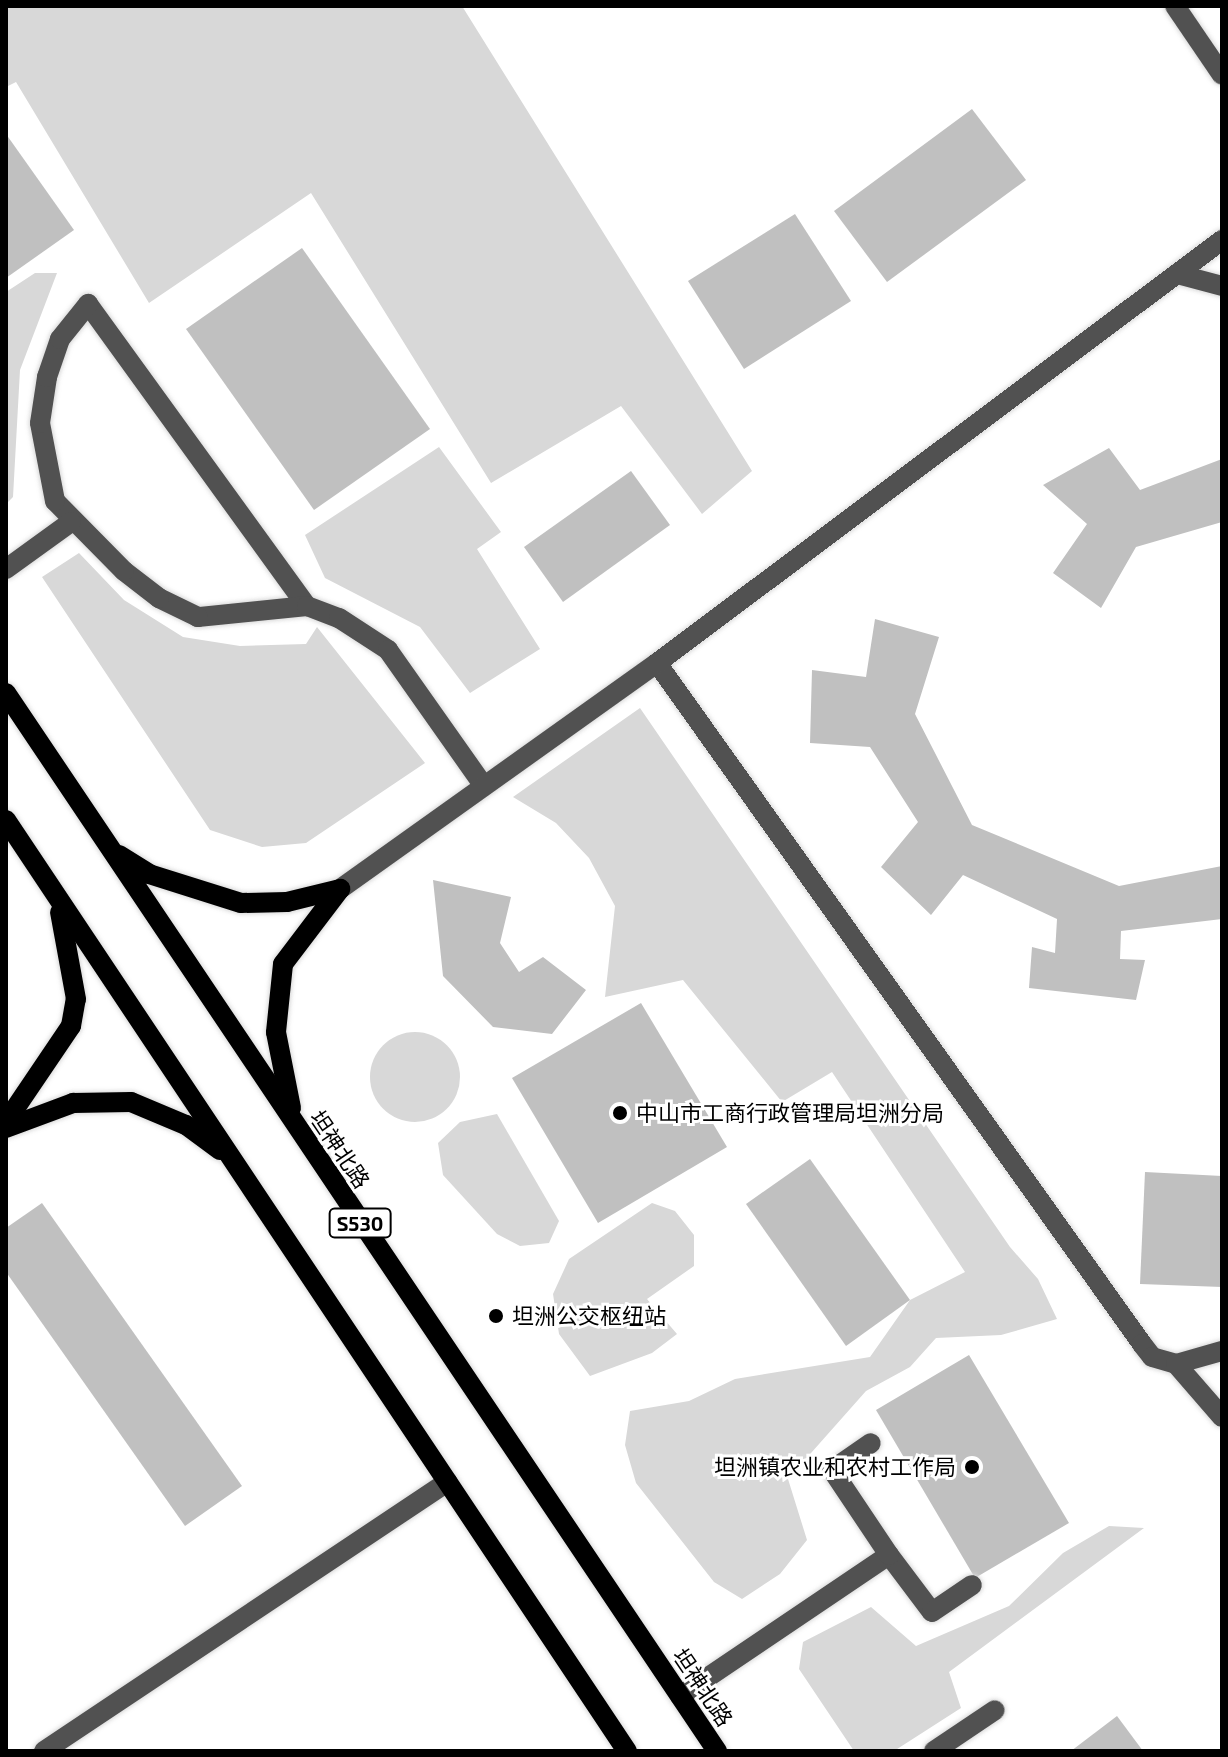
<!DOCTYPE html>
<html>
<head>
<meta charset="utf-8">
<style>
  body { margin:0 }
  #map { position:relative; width:1228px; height:1757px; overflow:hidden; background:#fff; font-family:"Exo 2","Noto Sans SC",sans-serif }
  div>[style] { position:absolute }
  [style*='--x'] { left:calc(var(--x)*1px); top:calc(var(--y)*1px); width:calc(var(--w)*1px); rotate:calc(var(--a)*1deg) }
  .green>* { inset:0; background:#d8d8d8 }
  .round { border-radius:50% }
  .building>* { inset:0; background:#c0c0c0 }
  .roads { filter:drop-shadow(0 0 2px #dbdbdb) drop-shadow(0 0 2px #dbdbdb) }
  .minor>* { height:20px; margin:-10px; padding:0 10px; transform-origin:10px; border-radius:10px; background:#515151 }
  .major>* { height:20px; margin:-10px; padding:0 10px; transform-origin:10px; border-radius:10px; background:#000 }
  .dots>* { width:22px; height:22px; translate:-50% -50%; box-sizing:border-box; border:4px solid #fff; border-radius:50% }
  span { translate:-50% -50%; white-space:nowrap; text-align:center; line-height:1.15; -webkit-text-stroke:6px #fff; paint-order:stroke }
  .shield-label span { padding:2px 6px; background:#fff; border:2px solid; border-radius:6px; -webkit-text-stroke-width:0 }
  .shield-label { font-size:20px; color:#000; font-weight:700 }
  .poi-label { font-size:22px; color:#000 }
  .left { translate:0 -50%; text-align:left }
  .right { translate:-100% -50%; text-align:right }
  .street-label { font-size:22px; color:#000 }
  .frame { position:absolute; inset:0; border:8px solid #000; pointer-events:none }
</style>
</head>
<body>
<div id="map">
  <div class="green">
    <div style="clip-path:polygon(6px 6px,462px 6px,752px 471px,702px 514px,621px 406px,491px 483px,311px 193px,149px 303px,16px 82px,6px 87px)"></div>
    <div style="clip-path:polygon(35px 273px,57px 273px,20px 370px,13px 497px,6px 504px,6px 292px)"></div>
    <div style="clip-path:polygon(439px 447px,501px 532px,477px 549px,540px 649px,470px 693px,420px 627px,325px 578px,305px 535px)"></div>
    <div style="clip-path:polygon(79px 553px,124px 600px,183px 637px,240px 646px,306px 644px,317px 627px,425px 763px,306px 843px,262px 847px,210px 830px,42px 577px)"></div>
    <div style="clip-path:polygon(640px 708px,1010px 1247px,1038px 1279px,1057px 1319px,1001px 1335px,936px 1338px,910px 1367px,866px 1391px,788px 1479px,807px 1540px,780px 1574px,742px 1599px,714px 1582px,636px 1483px,625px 1445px,630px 1411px,689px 1401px,735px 1379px,870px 1357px,910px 1300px,965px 1272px,832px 1072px,782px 1102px,683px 980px,605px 997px,615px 906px,589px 858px,556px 823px,513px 797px)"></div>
    <div class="round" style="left:370px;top:1032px;width:90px;height:90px"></div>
    <div style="clip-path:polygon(497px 1114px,559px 1221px,549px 1243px,520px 1246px,497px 1234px,443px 1175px,438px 1143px,460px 1122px)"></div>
    <div style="clip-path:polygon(652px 1203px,675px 1211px,694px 1235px,694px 1266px,647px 1299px,677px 1334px,652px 1353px,590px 1376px,559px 1334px,553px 1294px,569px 1259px)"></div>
    <div style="clip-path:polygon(1109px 1526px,1144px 1528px,949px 1672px,961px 1708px,894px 1751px,854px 1751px,799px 1669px,803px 1642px,871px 1607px,916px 1646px,1009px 1606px,1063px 1553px)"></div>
  </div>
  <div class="building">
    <div style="clip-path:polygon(972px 109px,1026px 180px,887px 282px,834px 211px)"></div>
    <div style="clip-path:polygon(6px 134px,74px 230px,6px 278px)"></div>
    <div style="clip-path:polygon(795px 214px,851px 301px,744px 369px,688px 281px)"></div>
    <div style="clip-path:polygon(302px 248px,430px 429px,314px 510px,186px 329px)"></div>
    <div style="clip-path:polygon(1109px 448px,1140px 490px,1222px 459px,1222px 522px,1136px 547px,1101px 608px,1053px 573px,1087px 524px,1043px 485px)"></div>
    <div style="clip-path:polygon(631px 471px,670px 525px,563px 602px,524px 547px)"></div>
    <div style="clip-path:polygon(875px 619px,939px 637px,915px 714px,972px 825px,1119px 886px,1222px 866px,1222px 919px,1121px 931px,1120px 959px,1145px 960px,1136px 1000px,1029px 988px,1032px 947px,1055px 953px,1057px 919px,963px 875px,931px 915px,881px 867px,918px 822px,870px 747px,810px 743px,812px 670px,866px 677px)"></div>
    <div style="clip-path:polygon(433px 880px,511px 897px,500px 943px,519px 972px,543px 957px,586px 990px,552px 1034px,493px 1027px,443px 976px)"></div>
    <div style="clip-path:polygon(641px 1003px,727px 1147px,598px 1223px,512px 1078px)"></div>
    <div style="clip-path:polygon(810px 1159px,910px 1300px,846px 1346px,746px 1204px)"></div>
    <div style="clip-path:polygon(1145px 1172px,1222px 1176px,1222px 1287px,1140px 1284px)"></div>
    <div style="clip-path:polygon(42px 1203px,242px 1486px,185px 1526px,6px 1272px,6px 1228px)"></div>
    <div style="clip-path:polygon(969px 1355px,1069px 1523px,975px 1578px,876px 1410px)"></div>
    <div style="clip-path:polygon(1117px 1716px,1143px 1751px,1071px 1751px)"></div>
  </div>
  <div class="roads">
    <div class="minor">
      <div style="--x:1175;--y:6;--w:83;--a:55.7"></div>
      <div style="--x:1177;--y:274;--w:47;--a:14.9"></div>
      <div style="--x:88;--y:304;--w:373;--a:54.1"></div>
      <div style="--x:307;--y:606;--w:110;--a:174.2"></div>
      <div style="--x:198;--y:617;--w:43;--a:-154"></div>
      <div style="--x:159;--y:598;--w:44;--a:-142.4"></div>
      <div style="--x:124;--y:571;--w:98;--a:-134.6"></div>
      <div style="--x:55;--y:501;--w:79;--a:-100.9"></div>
      <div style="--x:40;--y:423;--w:47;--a:-81.3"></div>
      <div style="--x:47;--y:377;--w:40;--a:-71.1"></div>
      <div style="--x:60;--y:339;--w:45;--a:-51.3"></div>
      <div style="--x:6;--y:569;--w:80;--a:-35.9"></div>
      <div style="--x:307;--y:606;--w:34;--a:21"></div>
      <div style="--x:339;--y:618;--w:59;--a:33.1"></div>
      <div style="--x:388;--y:650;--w:166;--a:54.8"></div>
      <div style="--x:657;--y:663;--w:836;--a:54.54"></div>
      <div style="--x:1142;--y:1344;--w:16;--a:52"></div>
      <div style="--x:1152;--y:1357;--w:25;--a:16"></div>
      <div style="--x:1176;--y:1364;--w:48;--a:-15.8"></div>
      <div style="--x:340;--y:889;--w:389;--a:-35.5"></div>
      <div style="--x:657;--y:663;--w:706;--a:-36.82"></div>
      <div style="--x:1176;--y:1364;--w:70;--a:49"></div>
      <div style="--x:889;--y:1555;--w:71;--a:53"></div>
      <div style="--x:932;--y:1612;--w:48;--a:-34"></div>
      <div style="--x:680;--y:1696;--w:252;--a:-34"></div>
      <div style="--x:889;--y:1555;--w:102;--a:-123.8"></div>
      <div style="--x:832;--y:1470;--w:47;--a:-34.7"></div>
      <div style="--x:44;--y:1751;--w:485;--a:-33.7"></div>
      <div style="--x:934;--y:1751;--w:73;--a:-33.9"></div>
    </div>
    <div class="major">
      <div style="--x:6;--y:693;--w:1275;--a:56.1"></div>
      <div style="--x:6;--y:820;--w:1119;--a:56.3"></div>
      <div style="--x:119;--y:855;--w:36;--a:32"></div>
      <div style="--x:149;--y:874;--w:96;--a:17.5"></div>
      <div style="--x:241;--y:903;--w:46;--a:-1.2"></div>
      <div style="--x:287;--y:902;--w:55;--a:-13.8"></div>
      <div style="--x:291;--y:1108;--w:77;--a:-101.2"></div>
      <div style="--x:276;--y:1032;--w:68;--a:-84.1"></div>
      <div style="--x:283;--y:964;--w:94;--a:-52.8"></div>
      <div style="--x:6;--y:1122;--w:116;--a:-55.9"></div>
      <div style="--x:71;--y:1026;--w:27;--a:-80"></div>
      <div style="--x:76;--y:999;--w:88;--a:-100.4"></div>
      <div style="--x:6;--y:1128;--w:72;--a:-20.5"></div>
      <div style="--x:73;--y:1103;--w:58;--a:-1"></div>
      <div style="--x:131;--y:1102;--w:60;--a:22.7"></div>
      <div style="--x:186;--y:1125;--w:42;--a:36.3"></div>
    </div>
  </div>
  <div class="dots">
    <div style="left:620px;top:1113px;background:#000"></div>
    <div style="left:496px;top:1316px;background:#000"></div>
    <div style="left:972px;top:1467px;background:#000"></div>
  </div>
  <div class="shield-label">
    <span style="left:360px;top:1223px">S530</span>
  </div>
  <div class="poi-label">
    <span class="left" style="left:636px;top:1113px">中山市工商行政管理局坦洲分局</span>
    <span class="left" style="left:512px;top:1316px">坦洲公交枢纽站</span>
    <span class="right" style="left:956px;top:1467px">坦洲镇农业和农村工作局</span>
  </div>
  <div class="street-label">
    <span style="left:340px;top:1149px;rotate:56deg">坦神北路</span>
    <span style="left:703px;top:1687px;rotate:56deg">坦神北路</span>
  </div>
  <div class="frame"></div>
</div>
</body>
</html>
